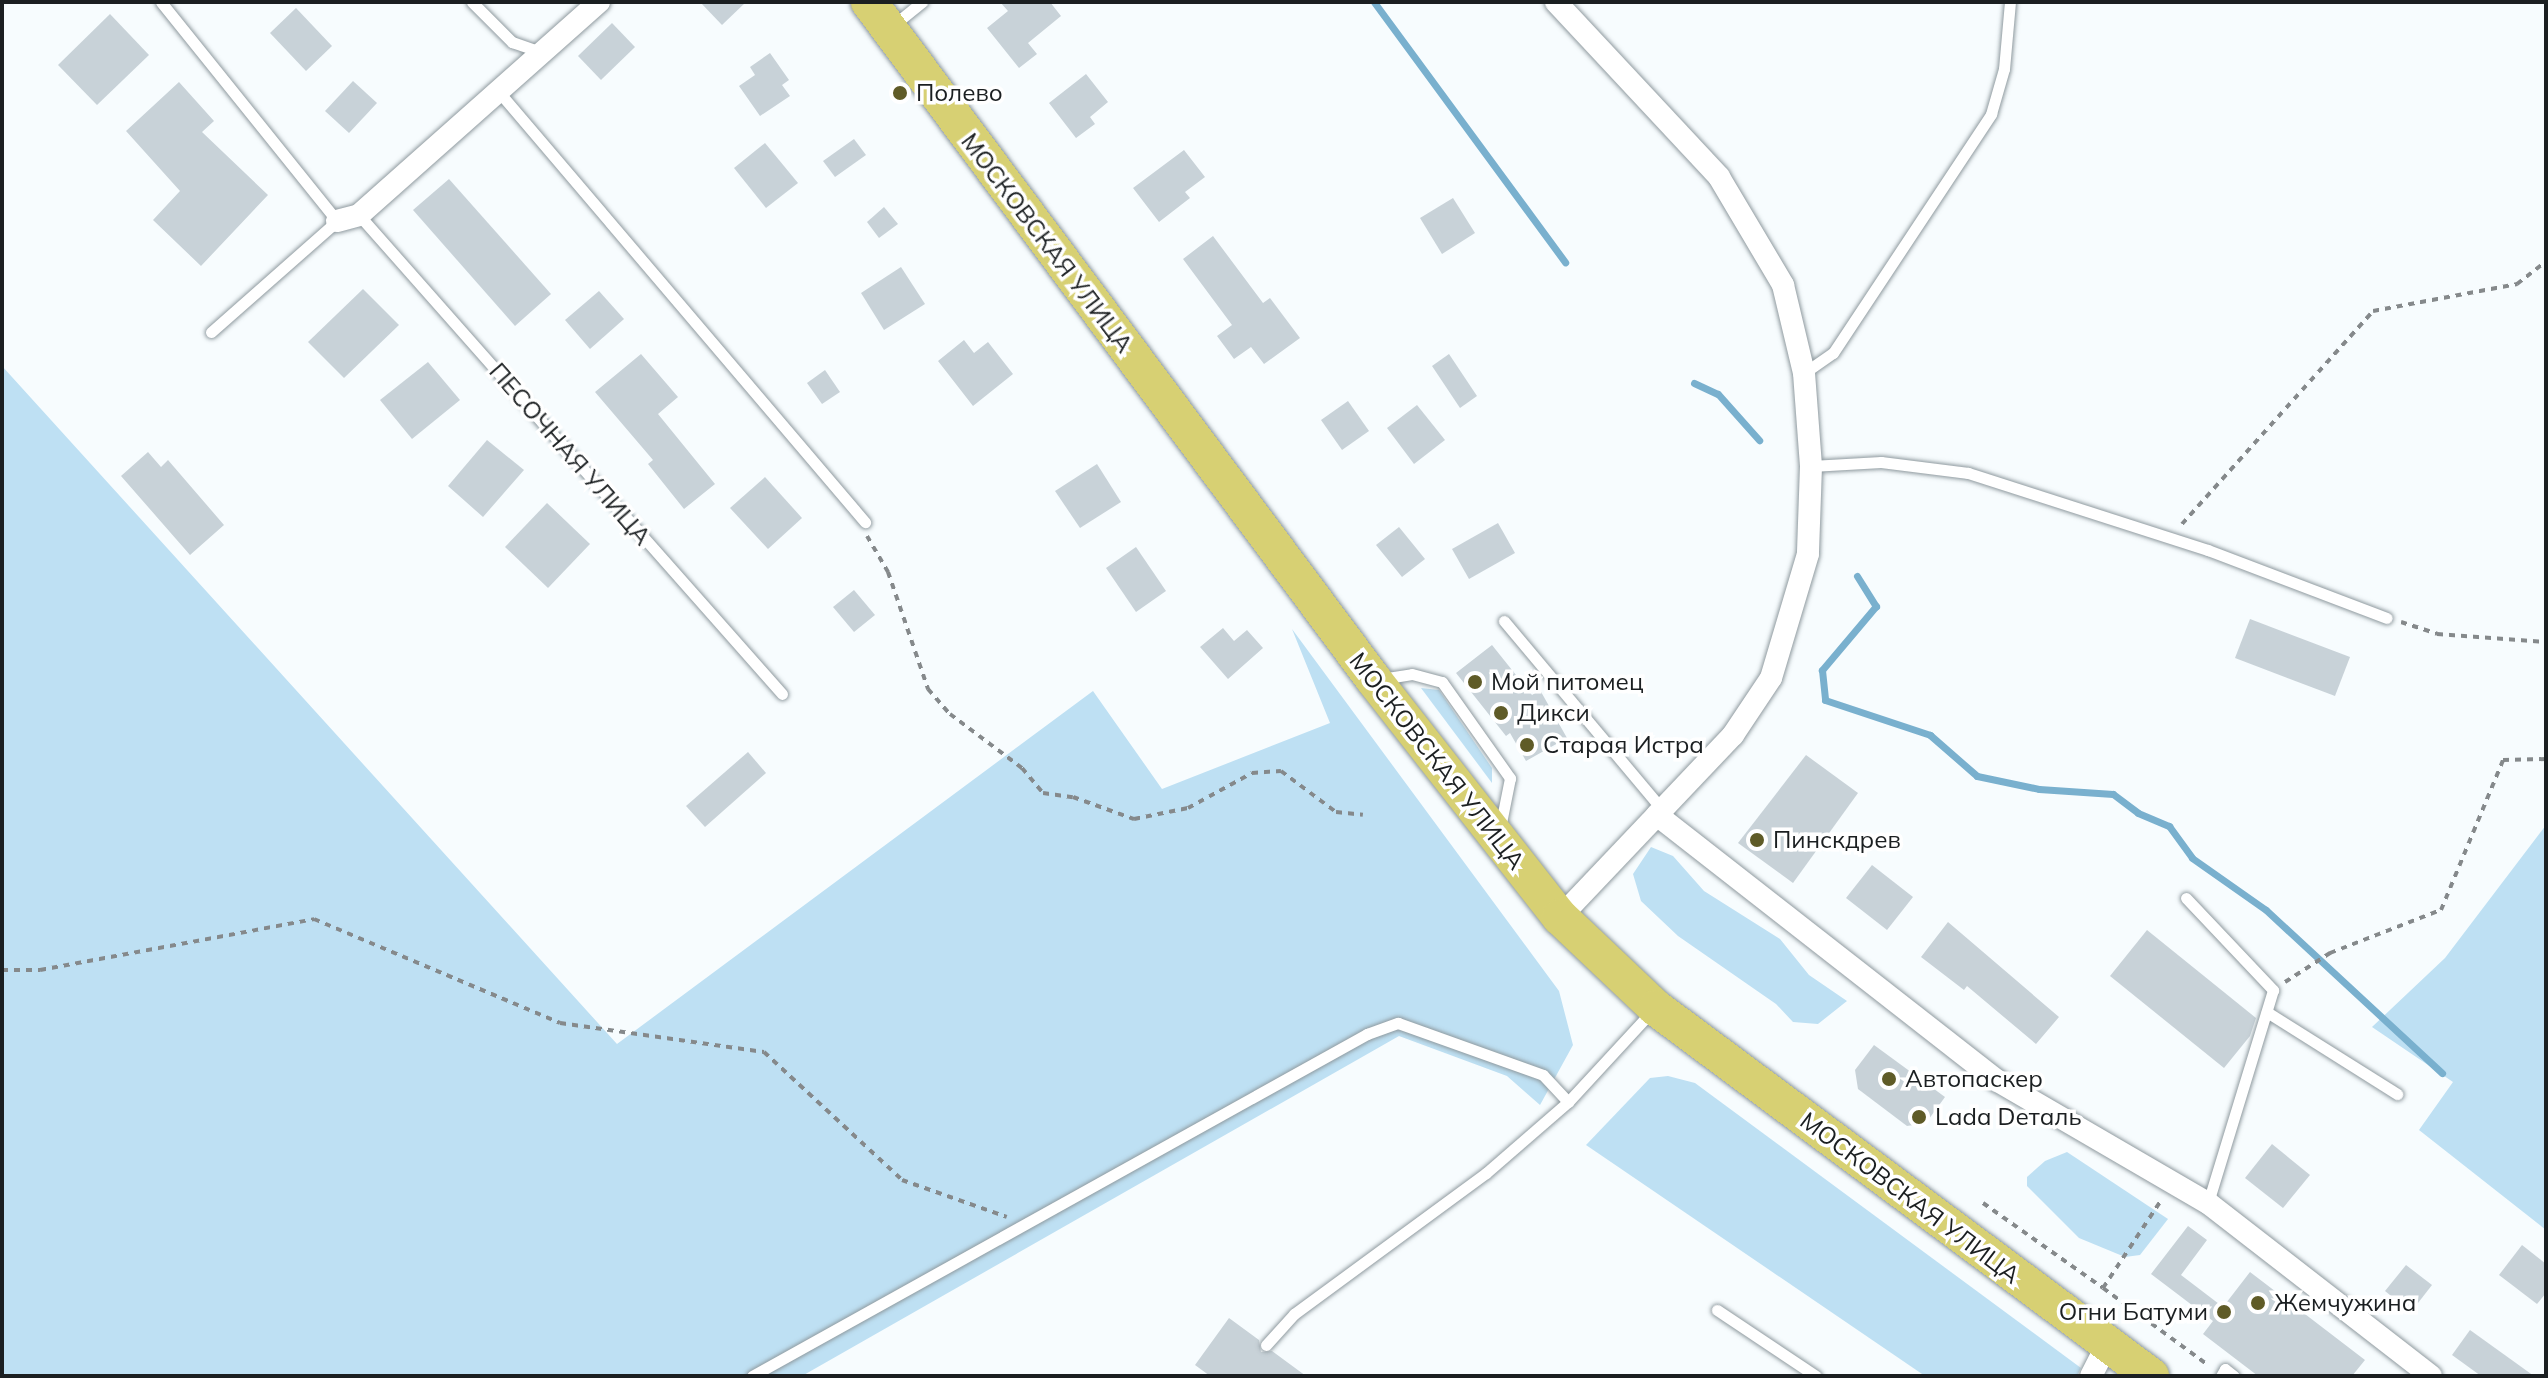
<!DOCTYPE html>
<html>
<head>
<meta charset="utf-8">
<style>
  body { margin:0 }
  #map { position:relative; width:2548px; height:1378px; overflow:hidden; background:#f7fcfe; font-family:Mulish,sans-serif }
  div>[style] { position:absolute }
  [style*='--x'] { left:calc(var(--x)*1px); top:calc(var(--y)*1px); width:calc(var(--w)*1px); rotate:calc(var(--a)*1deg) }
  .green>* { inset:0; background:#bee0f3 }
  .stream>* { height:7px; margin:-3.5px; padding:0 3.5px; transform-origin:3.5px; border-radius:3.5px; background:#79b0ce }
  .building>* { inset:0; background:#c8d2d8 }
  .path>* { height:4px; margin-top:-2px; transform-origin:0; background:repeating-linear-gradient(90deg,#85898b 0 6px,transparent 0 12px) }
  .roads { filter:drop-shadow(0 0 2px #8f9a9f) drop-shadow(0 0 2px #8f9a9f) }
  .lane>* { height:11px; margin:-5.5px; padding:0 5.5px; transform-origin:5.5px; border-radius:5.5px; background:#fff }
  .street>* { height:22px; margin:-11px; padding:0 11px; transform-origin:11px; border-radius:11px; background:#fff }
  .primary>* { height:36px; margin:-18px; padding:0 18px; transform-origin:18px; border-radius:18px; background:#d7d073 }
  .dots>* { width:22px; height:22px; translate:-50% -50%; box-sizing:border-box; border:4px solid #fff; border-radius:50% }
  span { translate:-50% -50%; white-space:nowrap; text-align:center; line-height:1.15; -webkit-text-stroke:7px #fff; paint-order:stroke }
  .poi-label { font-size:24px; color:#1b1f21 }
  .left { translate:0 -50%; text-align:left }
  .right { translate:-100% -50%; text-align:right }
  .street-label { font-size:24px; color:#1b1f21 }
  .frame { position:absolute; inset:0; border:4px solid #1b1f21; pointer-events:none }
</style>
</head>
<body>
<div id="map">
  <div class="green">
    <div style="clip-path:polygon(2px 366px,617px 1044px,1093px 691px,1162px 789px,1330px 723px,1292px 629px,1559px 991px,1573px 1045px,1540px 1105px,1507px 1076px,1399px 1036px,802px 1376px,2px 1376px)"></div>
    <div style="clip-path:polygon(1421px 688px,1439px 690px,1492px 768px,1492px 783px)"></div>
    <div style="clip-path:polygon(2546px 825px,2546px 1230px,2419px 1130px,2453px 1082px,2372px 1027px,2445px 958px)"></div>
    <div style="clip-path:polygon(1651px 847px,1673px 856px,1704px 891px,1780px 939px,1809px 975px,1847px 1001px,1818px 1024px,1793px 1022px,1776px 1004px,1678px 936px,1641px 901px,1633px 874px)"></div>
    <div style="clip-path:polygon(1668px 1076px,1695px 1083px,2081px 1368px,2077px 1376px,1925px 1376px,1586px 1145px,1650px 1078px)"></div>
    <div style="clip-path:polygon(2067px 1152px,2168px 1219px,2140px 1255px,2125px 1257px,2079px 1238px,2027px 1186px,2027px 1177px,2045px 1161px)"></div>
  </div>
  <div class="stream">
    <div style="--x:1374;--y:2;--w:323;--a:53.7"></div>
    <div style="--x:1694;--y:383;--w:26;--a:25"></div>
    <div style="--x:1718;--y:394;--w:62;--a:48.3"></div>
    <div style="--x:1857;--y:576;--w:36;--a:58"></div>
    <div style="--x:1876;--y:606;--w:84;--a:130.2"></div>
    <div style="--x:1822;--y:670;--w:30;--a:84"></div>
    <div style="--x:1825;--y:700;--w:111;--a:18.4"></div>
    <div style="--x:1930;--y:735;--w:62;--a:41.1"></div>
    <div style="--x:1977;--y:776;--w:63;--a:11.8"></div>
    <div style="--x:2039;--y:789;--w:74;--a:3.9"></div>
    <div style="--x:2113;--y:794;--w:31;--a:37"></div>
    <div style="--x:2138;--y:813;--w:34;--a:23"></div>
    <div style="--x:2169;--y:826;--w:39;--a:54"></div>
    <div style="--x:2192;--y:858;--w:90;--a:35.1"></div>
    <div style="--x:2266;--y:910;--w:240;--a:42.8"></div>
  </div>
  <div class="building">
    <div style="clip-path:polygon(700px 2px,746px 2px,722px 25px)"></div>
    <div style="clip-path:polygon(1000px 2px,1050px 2px,1061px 16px,1028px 43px,1037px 54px,1019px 68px,987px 28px,1008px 11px)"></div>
    <div style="clip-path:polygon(296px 8px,332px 46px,306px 71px,270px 33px)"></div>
    <div style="clip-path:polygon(110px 14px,149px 55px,97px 105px,58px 65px)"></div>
    <div style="clip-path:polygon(612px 23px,635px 47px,601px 80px,578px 56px)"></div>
    <div style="clip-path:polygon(770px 53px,789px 80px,782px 85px,790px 96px,760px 116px,739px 86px,755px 75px,750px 67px)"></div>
    <div style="clip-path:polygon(1086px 74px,1108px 102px,1090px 117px,1095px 124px,1076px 138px,1049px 103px)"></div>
    <div style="clip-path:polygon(353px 81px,377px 103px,349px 133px,325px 111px)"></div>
    <div style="clip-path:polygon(179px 82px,214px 121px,202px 132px,268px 195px,201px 266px,153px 220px,180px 191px,126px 131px)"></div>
    <div style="clip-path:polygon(854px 139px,866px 155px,835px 177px,823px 161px)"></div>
    <div style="clip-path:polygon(765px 143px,798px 183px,766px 208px,734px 168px)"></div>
    <div style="clip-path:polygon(1184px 150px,1205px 177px,1185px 192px,1190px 198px,1159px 222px,1133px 188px)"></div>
    <div style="clip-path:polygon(449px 179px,551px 294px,515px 326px,413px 210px)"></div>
    <div style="clip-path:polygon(1453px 198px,1475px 233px,1442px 254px,1420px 218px)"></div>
    <div style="clip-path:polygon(884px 207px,898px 224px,879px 238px,867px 222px)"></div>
    <div style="clip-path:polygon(1213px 236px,1263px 303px,1270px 298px,1300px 338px,1264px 364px,1251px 347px,1234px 359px,1217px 336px,1232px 325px,1183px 259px)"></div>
    <div style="clip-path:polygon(901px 267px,925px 304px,884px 330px,861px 293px)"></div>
    <div style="clip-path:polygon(363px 289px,399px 325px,344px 378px,308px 342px)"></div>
    <div style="clip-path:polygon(599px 291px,624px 319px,590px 349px,565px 320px)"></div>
    <div style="clip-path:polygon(964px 340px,974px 353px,988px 342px,1013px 374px,973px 406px,938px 361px)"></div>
    <div style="clip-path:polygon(641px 354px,678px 397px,658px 414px,715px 484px,684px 509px,648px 464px,653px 460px,595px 392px)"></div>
    <div style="clip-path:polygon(1449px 354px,1477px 396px,1460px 408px,1432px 366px)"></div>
    <div style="clip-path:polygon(428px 362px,460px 400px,412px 439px,380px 400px)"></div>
    <div style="clip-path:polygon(825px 370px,840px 392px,822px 404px,807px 383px)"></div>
    <div style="clip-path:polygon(1348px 401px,1369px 431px,1342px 450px,1321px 420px)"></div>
    <div style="clip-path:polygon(1417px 405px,1445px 440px,1414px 464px,1387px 428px)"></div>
    <div style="clip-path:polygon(487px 440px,524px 470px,483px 517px,448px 486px)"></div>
    <div style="clip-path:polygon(148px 452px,161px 467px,168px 460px,224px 525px,190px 555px,121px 476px)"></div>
    <div style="clip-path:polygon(1097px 464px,1121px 502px,1080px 528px,1055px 491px)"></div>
    <div style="clip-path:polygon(765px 477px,802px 518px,768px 549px,730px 508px)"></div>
    <div style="clip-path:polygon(547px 503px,590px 544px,548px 588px,505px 547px)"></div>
    <div style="clip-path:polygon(1498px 523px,1515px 553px,1469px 579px,1452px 549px)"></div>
    <div style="clip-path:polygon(1399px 527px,1425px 559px,1402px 577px,1376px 545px)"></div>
    <div style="clip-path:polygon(1136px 547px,1166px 591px,1136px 612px,1106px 568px)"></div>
    <div style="clip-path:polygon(854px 590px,875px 615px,854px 632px,833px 607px)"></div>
    <div style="clip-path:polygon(2250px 619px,2350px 657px,2335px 696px,2235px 658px)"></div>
    <div style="clip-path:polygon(1223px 628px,1234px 641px,1247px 630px,1263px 648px,1228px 679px,1200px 647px)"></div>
    <div style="clip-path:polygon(1492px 645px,1532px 695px,1540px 690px,1567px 738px,1526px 761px,1510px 733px,1506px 736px,1456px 673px)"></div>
    <div style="clip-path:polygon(748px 752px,766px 773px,705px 827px,686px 806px)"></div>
    <div style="clip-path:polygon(1806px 755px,1858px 793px,1793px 883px,1738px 843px)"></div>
    <div style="clip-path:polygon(1872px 865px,1913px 897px,1887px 930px,1846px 898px)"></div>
    <div style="clip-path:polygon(1948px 922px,2059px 1017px,2036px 1044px,1967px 986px,1964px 990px,1921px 957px)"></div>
    <div style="clip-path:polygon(2147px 930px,2256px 1018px,2250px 1036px,2224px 1068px,2110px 976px)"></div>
    <div style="clip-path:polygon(1874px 1045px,1945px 1097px,1926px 1123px,1907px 1126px,1858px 1089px,1855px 1070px)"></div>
    <div style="clip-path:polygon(2272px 1144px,2310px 1175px,2283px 1208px,2245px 1178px)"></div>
    <div style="clip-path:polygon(2188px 1226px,2207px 1240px,2181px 1275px,2223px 1307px,2250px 1272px,2365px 1360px,2352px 1376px,2258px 1376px,2203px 1334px,2213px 1321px,2151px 1274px)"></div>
    <div style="clip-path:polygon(2522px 1245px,2546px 1264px,2546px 1293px,2537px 1304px,2499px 1275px)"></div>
    <div style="clip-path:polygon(2406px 1265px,2432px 1285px,2411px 1312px,2385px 1291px)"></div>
    <div style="clip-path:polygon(1229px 1318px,1259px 1340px,1261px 1352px,1272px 1351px,1306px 1376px,1210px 1376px,1195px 1365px)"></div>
    <div style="clip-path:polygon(2470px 1330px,2534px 1376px,2481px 1376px,2452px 1355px)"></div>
  </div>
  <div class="path">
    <div style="--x:2182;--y:524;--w:286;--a:-48.1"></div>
    <div style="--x:2373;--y:311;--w:147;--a:-10.6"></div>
    <div style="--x:2517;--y:284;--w:37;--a:-38"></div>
    <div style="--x:867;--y:536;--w:42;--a:59.7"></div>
    <div style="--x:888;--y:572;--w:124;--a:71.1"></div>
    <div style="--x:928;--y:689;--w:33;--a:49"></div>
    <div style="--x:950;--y:714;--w:90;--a:36.9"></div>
    <div style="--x:1022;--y:768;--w:33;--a:50"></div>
    <div style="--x:1043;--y:793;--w:30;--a:8"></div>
    <div style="--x:1073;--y:797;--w:65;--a:19.8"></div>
    <div style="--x:1134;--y:819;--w:55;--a:-11.5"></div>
    <div style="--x:1188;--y:808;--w:73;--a:-28.7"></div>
    <div style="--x:1252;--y:773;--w:29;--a:-4"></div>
    <div style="--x:1281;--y:771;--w:69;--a:36.7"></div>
    <div style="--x:1336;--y:812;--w:27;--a:6"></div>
    <div style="--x:2401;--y:622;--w:38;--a:18"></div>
    <div style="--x:2437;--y:634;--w:109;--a:4.2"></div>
    <div style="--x:2;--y:970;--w:38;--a:0"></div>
    <div style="--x:40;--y:970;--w:279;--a:-10.5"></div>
    <div style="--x:314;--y:919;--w:267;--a:22.9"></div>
    <div style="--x:560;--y:1023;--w:206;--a:8.1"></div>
    <div style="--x:764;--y:1052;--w:188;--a:42.8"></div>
    <div style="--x:902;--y:1180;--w:111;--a:19.4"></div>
    <div style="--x:2285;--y:982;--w:54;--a:-32.8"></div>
    <div style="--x:2330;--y:953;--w:119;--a:-21.2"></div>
    <div style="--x:2441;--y:910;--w:162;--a:-67.5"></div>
    <div style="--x:2503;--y:760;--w:43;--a:-1.3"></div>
    <div style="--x:1983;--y:1203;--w:147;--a:35.3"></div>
    <div style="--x:2103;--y:1288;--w:107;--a:-56.5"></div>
    <div style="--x:2103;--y:1288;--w:130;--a:36.3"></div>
  </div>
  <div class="roads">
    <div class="lane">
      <div style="--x:161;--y:2;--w:281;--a:51.2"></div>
      <div style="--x:337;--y:221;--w:168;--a:138.6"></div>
      <div style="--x:472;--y:2;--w:57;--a:45"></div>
      <div style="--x:512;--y:42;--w:31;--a:19"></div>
      <div style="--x:891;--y:27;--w:40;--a:-39"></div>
      <div style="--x:499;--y:92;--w:565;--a:49.6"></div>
      <div style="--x:359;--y:215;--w:639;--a:48.55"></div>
      <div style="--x:1804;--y:373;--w:35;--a:-35"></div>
      <div style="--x:1833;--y:353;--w:287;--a:-56.5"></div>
      <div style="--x:1991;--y:114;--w:47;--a:-73.9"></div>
      <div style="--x:2004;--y:69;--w:67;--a:-84.9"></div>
      <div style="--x:1811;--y:466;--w:70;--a:-3.3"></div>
      <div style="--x:1881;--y:462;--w:88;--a:7.2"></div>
      <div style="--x:1968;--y:473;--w:252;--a:17.8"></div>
      <div style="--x:2208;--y:550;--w:191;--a:20.8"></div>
      <div style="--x:1504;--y:621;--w:246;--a:50"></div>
      <div style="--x:1381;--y:679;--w:31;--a:-9"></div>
      <div style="--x:1412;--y:674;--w:31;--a:15"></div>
      <div style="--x:1442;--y:682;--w:118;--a:54.7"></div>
      <div style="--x:1510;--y:778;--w:51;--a:101.3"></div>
      <div style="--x:2186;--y:898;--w:127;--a:46.6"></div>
      <div style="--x:2273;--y:990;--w:223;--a:107"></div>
      <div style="--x:2267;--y:1012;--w:154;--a:32.2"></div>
      <div style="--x:1717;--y:1310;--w:119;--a:33.7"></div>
      <div style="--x:1266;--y:1345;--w:42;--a:-47.9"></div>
      <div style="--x:1294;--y:1314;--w:238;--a:-36.3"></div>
      <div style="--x:1486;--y:1173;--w:108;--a:-40.9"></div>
      <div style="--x:1568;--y:1102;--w:124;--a:-47.3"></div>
      <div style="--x:752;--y:1376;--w:704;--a:-29.08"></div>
      <div style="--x:1367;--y:1034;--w:33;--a:-20"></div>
      <div style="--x:1398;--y:1023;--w:154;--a:19.7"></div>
      <div style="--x:1543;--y:1075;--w:37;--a:47"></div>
      <div style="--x:2221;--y:1376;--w:8;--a:-60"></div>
      <div style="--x:2225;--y:1369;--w:11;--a:38"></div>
    </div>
    <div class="street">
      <div style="--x:1556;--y:2;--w:239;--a:47"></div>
      <div style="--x:1719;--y:177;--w:126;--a:59.3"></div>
      <div style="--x:1783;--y:285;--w:90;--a:76.6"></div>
      <div style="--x:1804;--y:373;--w:93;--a:85.7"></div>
      <div style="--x:1811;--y:466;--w:88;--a:92"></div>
      <div style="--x:1808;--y:554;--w:129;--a:106.6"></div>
      <div style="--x:1771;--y:678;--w:69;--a:123.7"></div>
      <div style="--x:1733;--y:735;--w:251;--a:133.5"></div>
      <div style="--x:337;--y:221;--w:23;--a:-15"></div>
      <div style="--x:359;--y:215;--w:321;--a:-41.6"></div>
      <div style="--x:1657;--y:815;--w:432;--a:38"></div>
      <div style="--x:1998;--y:1081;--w:243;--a:30.2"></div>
      <div style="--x:2208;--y:1203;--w:282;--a:37.8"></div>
      <div style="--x:2091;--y:1376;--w:36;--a:-63"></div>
    </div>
    <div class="primary">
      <div style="--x:869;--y:2;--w:845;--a:53.32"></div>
      <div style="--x:1374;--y:680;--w:301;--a:51.9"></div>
      <div style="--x:1560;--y:917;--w:132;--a:43.5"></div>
      <div style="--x:1656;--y:1008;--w:617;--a:36.63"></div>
    </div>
  </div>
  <div class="dots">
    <div style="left:900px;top:93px;background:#5f5b27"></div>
    <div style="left:1475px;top:682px;background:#5f5b27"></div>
    <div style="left:1501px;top:713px;background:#5f5b27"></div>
    <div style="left:1527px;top:745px;background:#5f5b27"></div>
    <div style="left:1757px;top:840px;background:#5f5b27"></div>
    <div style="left:1889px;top:1079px;background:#5f5b27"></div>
    <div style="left:1919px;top:1117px;background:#5f5b27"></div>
    <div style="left:2258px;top:1303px;background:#5f5b27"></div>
    <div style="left:2224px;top:1312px;background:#5f5b27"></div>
  </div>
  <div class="poi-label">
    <span class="left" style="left:916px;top:93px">Полево</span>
    <span class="left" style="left:1491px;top:682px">Мой питомец</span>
    <span class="left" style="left:1517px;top:713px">Дикси</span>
    <span class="left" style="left:1543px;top:745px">Старая Истра</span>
    <span class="left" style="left:1773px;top:840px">Пинскдрев</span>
    <span class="left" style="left:1905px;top:1079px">Автопаскер</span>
    <span class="left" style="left:1935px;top:1117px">Lada Dеталь</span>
    <span class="left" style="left:2274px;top:1303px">Жемчужина</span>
    <span class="right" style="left:2208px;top:1312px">Огни Батуми</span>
  </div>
  <div class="street-label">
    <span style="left:1047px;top:243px;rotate:53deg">МОСКОВСКАЯ УЛИЦА</span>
    <span style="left:570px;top:454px;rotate:49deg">ПЕСОЧНАЯ УЛИЦА</span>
    <span style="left:1437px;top:761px;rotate:52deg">МОСКОВСКАЯ УЛИЦА</span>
    <span style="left:1910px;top:1198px;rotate:37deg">МОСКОВСКАЯ УЛИЦА</span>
  </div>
  <div class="frame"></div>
</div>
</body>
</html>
